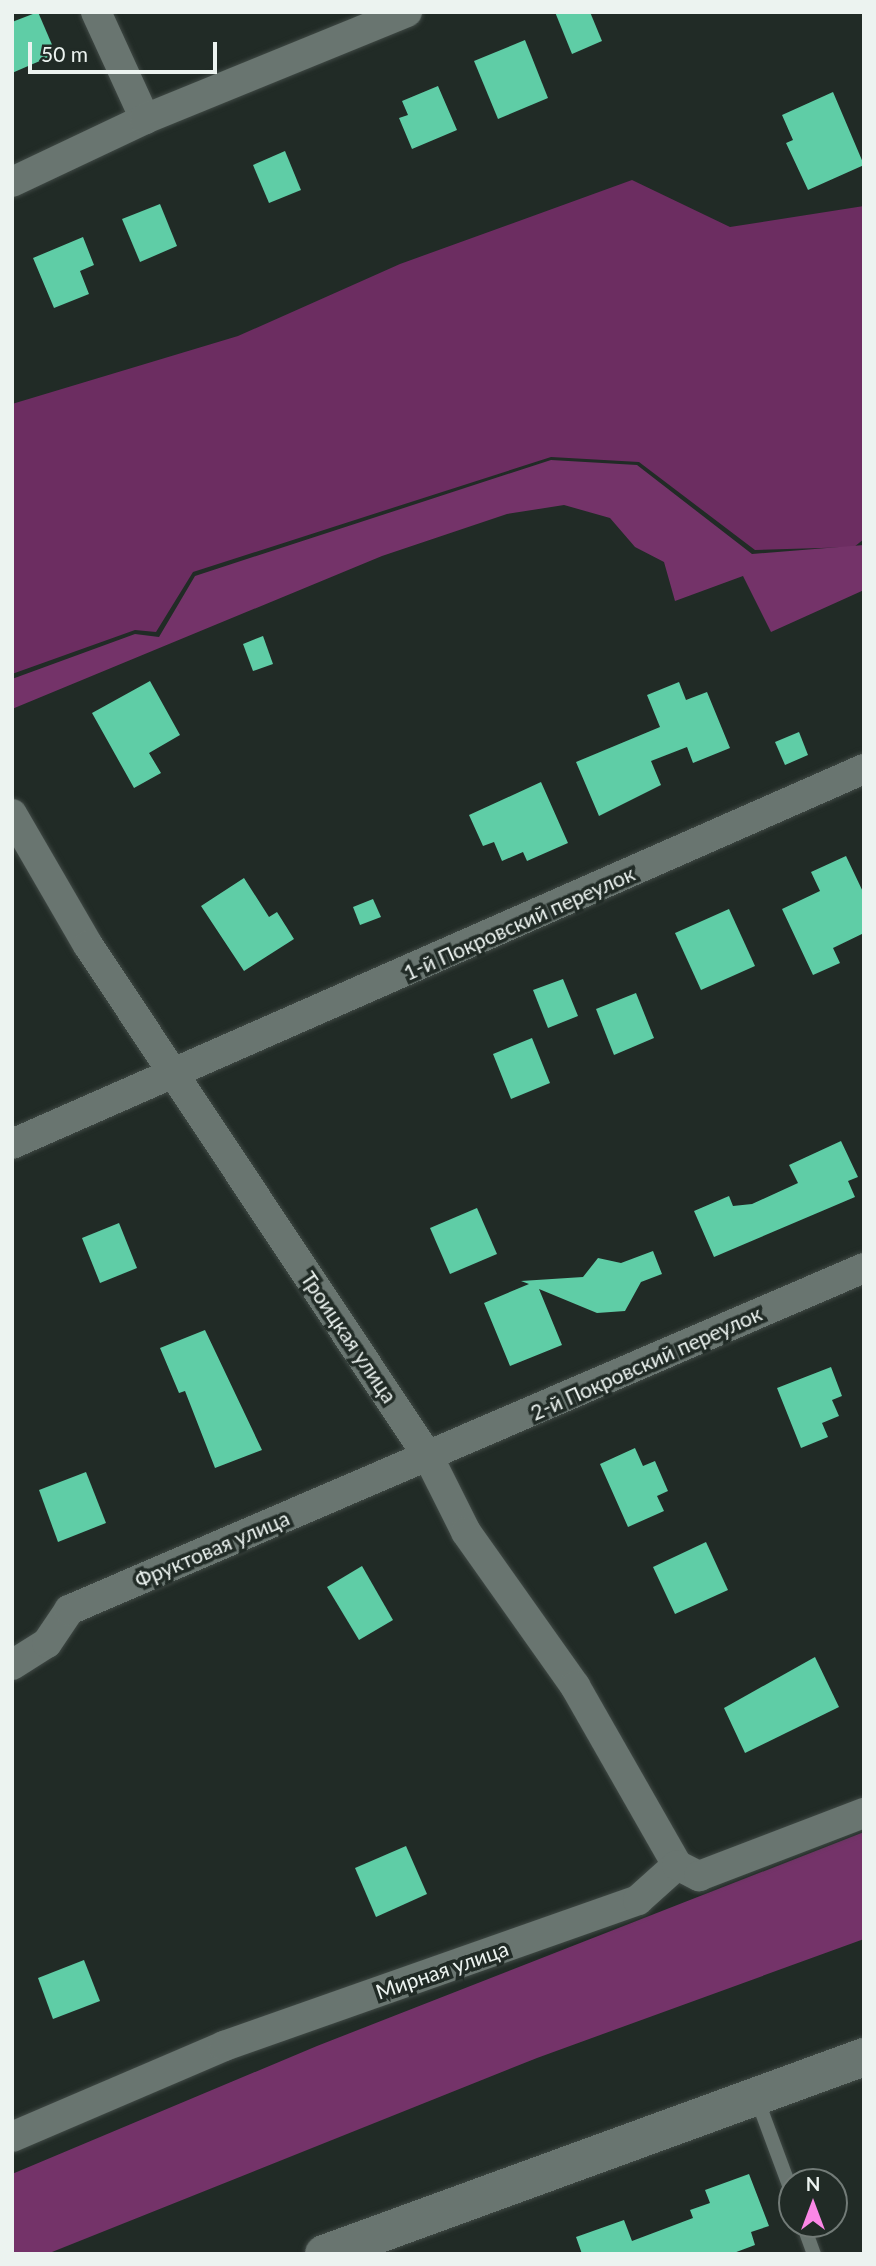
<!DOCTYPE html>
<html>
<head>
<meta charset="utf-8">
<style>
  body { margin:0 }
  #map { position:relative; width:876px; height:2266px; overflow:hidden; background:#212b26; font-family:Lato,sans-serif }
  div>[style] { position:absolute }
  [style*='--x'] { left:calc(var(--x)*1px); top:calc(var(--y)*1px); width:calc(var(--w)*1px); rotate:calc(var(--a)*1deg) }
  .green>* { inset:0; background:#6c2d61 }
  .forest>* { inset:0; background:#743369 }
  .building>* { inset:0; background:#5fcda6 }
  .roads { filter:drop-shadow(0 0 2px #404945) drop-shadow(0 0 2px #404945) }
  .lane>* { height:14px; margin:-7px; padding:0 7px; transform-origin:7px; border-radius:7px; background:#697570 }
  .street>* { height:30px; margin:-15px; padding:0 15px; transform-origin:15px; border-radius:15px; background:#697570 }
  .secondary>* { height:38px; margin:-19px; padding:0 19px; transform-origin:19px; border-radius:19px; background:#697570 }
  span { translate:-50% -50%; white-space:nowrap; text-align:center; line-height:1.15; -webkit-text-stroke:7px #212b26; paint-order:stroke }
  .street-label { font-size:21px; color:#ecf3f0 }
  .frame { position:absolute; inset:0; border:14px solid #ecf3f0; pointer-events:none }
  .north { position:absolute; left:778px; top:2168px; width:70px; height:70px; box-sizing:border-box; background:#212b26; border:2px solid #727b77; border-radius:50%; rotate:0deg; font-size:19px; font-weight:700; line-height:28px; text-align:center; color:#ecf3f0 }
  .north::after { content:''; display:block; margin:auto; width:24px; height:32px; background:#fb87e6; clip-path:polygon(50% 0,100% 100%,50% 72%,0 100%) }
  .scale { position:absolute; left:28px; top:42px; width:189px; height:32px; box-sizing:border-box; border:4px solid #ecf3f0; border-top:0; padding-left:9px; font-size:21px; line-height:24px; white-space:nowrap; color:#ecf3f0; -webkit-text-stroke:5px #212b26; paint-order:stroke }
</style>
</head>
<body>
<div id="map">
  <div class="green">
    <div style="clip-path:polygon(632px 180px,730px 227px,864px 206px,864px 539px,854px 547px,755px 550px,639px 462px,551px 457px,193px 572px,156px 632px,135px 630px,12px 674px,12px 404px,238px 336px,400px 264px)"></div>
  </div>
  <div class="forest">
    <div style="clip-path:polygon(551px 460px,637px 465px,752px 554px,864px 545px,864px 590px,771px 632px,743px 576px,675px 601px,664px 562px,635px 547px,610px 518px,564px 505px,507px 514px,382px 556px,12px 709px,12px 679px,135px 634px,159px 637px,195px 576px)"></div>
    <div style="clip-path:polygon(864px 1832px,864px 1939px,537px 2058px,47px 2254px,12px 2254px,12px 2174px,317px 2046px)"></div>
  </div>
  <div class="building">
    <div style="clip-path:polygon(38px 12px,56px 54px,12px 73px,12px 22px)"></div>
    <div style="clip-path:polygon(555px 12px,590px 12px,602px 41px,572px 54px)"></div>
    <div style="clip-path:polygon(525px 40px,548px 98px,498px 119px,474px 61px)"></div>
    <div style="clip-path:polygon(438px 86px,457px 130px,412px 149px,399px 118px,408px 115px,402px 101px)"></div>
    <div style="clip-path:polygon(833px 92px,864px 165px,808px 190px,786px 143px,793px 140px,782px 115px)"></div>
    <div style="clip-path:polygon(285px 151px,301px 190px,269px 203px,253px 165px)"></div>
    <div style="clip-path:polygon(160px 204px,177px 246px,140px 262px,122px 219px)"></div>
    <div style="clip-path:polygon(83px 237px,94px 265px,80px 271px,89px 294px,54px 308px,33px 258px)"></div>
    <div style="clip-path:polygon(263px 636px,273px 664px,253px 671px,243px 644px)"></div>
    <div style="clip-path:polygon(150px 681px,180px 735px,149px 753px,161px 773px,134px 788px,92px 713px)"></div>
    <div style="clip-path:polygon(679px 682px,686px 700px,707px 692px,730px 748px,693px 763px,687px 747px,651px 761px,661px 785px,599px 816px,576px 762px,660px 727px,647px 695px)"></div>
    <div style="clip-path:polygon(799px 732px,808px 755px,785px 765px,775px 742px)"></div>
    <div style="clip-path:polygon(541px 782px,568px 843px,527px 861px,523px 852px,502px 861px,494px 842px,483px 846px,469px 815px)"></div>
    <div style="clip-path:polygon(846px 856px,864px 894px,864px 933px,833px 948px,840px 963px,813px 975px,782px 909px,820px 891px,811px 872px)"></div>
    <div style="clip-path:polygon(244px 878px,269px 917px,277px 912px,294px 939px,244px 971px,201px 906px)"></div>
    <div style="clip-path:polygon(373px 899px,381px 917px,360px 925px,353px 907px)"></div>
    <div style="clip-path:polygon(729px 909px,755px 966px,701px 990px,675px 933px)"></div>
    <div style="clip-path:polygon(563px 979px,578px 1016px,548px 1028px,533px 990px)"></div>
    <div style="clip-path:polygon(636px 993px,654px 1038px,614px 1055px,596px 1009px)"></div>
    <div style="clip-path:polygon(532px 1038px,550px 1083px,511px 1099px,493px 1054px)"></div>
    <div style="clip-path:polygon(841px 1141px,858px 1177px,848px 1181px,855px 1197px,714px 1257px,694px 1211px,729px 1196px,733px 1206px,752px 1204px,798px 1183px,789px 1165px)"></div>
    <div style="clip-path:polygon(477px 1208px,497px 1254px,450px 1274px,430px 1228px)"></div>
    <div style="clip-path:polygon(119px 1223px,137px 1268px,100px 1283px,82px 1238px)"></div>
    <div style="clip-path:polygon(653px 1251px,662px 1274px,641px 1282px,625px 1311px,597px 1313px,539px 1289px,562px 1345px,510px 1366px,484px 1303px,529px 1284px,521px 1281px,583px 1277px,598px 1258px,621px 1263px)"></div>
    <div style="clip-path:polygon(205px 1330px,262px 1450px,215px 1468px,185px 1391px,179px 1393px,160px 1348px)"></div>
    <div style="clip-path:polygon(831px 1367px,842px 1396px,832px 1400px,839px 1416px,822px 1423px,828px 1437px,801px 1448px,777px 1388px)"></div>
    <div style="clip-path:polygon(635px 1448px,643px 1466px,655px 1461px,668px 1491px,657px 1496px,664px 1511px,628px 1527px,600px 1464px)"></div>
    <div style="clip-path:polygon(86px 1472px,106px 1523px,58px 1542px,39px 1490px)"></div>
    <div style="clip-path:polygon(706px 1542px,728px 1590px,675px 1614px,653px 1567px)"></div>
    <div style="clip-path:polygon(362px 1566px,393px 1620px,359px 1640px,327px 1587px)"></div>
    <div style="clip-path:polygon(815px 1657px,839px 1707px,745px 1753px,724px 1708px)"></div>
    <div style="clip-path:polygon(406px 1846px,427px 1894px,376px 1917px,355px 1868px)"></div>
    <div style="clip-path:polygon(84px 1960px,100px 2001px,53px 2019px,38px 1978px)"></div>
    <div style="clip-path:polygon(749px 2174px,769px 2226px,751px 2232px,755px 2245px,731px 2254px,582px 2254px,576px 2237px,624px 2220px,632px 2241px,693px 2218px,690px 2210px,710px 2203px,705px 2190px)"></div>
  </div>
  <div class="roads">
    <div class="lane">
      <div style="--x:757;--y:2099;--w:100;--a:69.6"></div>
      <div style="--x:803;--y:2224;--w:32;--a:70"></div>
    </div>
    <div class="street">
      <div style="--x:96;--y:12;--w:118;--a:65.4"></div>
      <div style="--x:12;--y:182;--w:147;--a:-25.3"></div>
      <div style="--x:145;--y:119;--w:283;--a:-22.2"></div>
      <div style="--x:12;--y:814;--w:151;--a:59.9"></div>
      <div style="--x:88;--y:945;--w:616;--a:56.39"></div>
      <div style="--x:429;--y:1458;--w:83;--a:63.4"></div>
      <div style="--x:466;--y:1532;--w:189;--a:54.7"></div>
      <div style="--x:575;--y:1686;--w:206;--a:60.3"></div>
      <div style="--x:12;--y:1144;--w:931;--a:-23.76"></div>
      <div style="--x:12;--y:1665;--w:41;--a:-32.2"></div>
      <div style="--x:47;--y:1643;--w:40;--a:-56"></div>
      <div style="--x:69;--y:1610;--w:865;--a:-23.28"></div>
      <div style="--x:12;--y:2137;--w:231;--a:-23.2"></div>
      <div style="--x:224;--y:2046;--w:439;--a:-19.4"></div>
      <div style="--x:638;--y:1900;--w:52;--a:-41.9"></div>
      <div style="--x:677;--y:1865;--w:25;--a:27"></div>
      <div style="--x:699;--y:1876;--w:177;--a:-20.9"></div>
    </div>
    <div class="secondary">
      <div style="--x:324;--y:2254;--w:575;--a:-20.04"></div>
    </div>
  </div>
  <div class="street-label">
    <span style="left:519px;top:923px;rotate:-24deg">1-й Покровский переулок</span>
    <span style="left:349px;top:1337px;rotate:56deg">Троицкая улица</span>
    <span style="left:646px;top:1363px;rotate:-24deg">2-й Покровский переулок</span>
    <span style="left:212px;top:1549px;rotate:-23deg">Фруктовая улица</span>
    <span style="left:442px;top:1970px;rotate:-19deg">Мирная улица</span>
  </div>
  <div class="frame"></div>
  <div class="north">N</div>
  <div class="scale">50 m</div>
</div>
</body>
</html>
